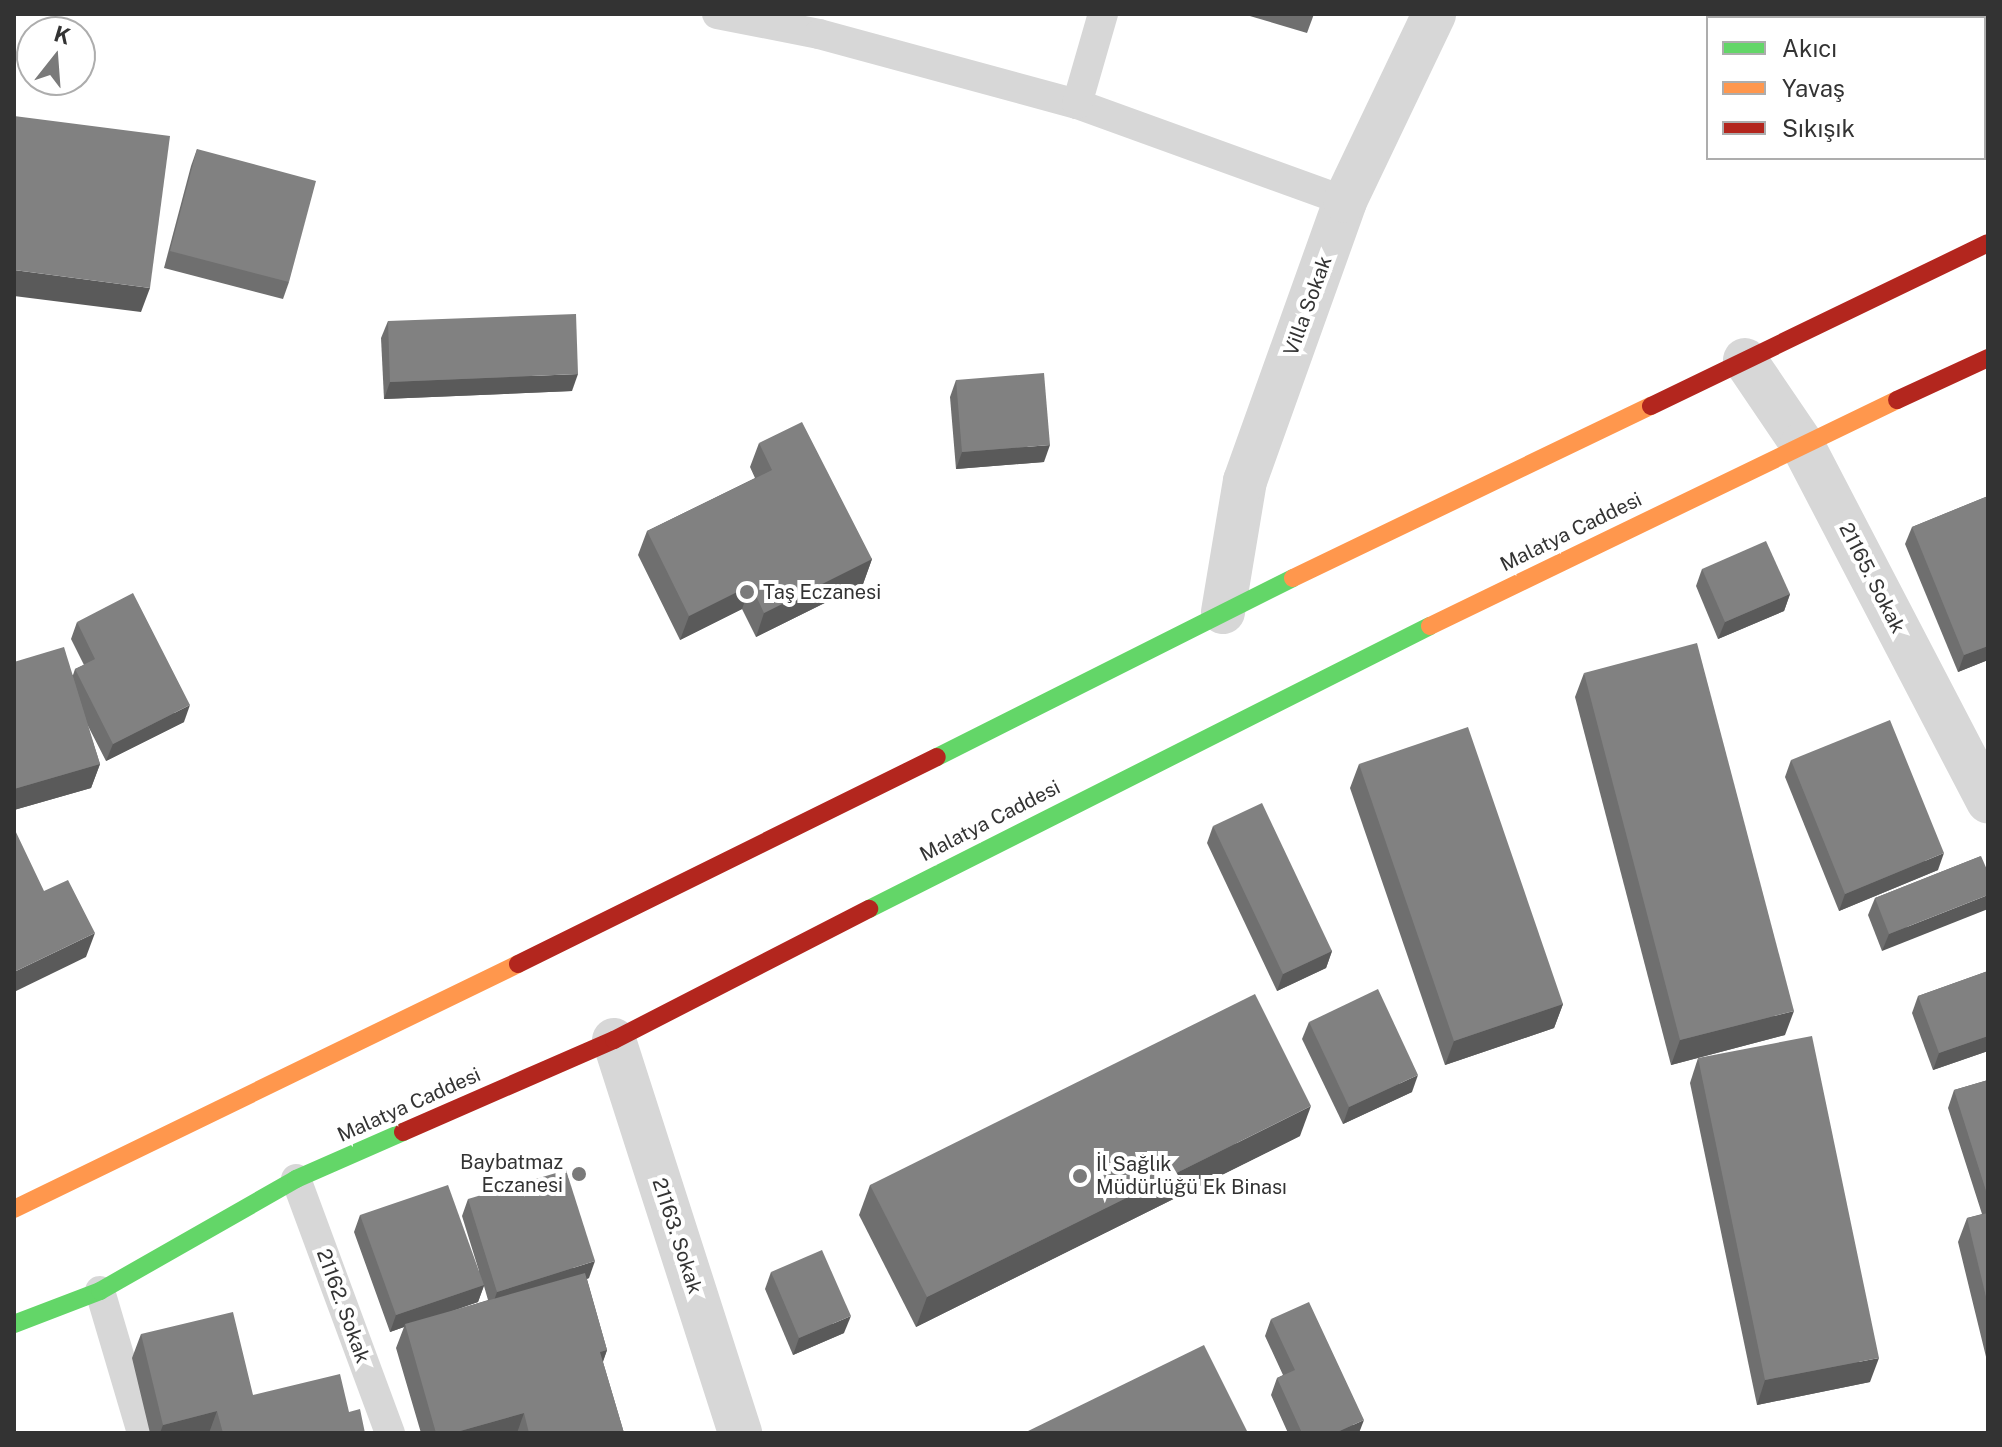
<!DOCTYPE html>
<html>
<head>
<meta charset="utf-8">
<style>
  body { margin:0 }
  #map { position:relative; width:2002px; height:1447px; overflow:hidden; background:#fff; font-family:"Public Sans",sans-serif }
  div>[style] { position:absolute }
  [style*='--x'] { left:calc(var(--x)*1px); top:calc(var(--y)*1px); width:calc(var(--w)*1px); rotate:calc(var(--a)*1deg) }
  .lane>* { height:30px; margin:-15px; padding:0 15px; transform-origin:15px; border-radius:15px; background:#d7d7d7 }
  .street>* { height:44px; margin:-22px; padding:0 22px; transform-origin:22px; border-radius:22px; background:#d7d7d7 }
  .fast>* { height:18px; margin:-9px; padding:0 9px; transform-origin:9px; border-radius:9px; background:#63d668 }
  .slow>* { height:18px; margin:-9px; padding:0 9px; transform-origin:9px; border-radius:9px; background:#ff974d }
  .jam>* { height:18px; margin:-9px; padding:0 9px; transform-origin:9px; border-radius:9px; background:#b3261e }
  .wall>* { inset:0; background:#6f6f6f }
  .shaded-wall>* { inset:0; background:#5a5a5a }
  .building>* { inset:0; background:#818181 }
  .dots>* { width:22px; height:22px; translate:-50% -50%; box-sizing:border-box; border:4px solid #fff; border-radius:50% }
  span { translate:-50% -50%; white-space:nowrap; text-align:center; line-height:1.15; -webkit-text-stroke:8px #fff; paint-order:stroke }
  .street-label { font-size:20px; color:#333 }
  .poi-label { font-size:20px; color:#333 }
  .left { translate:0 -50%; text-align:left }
  .right { translate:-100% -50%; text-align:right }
  .frame { position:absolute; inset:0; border:16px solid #333; pointer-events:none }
  .legend { position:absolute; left:1706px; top:16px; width:280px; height:144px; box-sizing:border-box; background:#fff; border:2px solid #adadad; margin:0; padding:10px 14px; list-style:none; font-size:24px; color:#333 }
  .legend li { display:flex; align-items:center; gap:16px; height:40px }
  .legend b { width:40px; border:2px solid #adadad }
  .north { position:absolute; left:16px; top:16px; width:80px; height:80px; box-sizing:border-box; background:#fff; border:2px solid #adadad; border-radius:50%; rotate:17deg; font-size:22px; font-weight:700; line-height:32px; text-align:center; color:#333 }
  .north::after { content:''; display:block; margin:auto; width:28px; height:36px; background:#7a7a7a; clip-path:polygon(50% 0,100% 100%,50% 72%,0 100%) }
</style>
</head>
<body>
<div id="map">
  <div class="lane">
    <div style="--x:717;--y:14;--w:104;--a:11.1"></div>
    <div style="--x:819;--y:34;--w:267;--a:15.2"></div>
    <div style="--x:1077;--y:104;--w:285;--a:19.9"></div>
    <div style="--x:1077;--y:104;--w:94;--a:-73.9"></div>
    <div style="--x:296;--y:1179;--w:271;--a:69.7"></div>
    <div style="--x:100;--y:1291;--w:148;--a:73.5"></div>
  </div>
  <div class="street">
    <div style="--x:1745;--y:360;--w:102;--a:55.8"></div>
    <div style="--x:1802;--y:444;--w:403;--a:62.5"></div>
    <div style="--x:1223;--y:612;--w:133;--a:-80.5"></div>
    <div style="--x:1245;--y:481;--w:297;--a:-70.3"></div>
    <div style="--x:1345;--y:201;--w:207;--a:-64.5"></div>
    <div style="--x:614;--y:1040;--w:413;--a:72.2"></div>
  </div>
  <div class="fast">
    <div style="--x:937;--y:757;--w:398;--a:-26.7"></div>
    <div style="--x:869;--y:909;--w:628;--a:-26.77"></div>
    <div style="--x:14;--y:1324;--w:92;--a:-21"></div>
    <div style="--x:100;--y:1291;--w:226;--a:-29.7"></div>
    <div style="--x:296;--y:1179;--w:117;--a:-23.7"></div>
  </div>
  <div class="slow">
    <div style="--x:1293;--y:578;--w:397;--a:-25.7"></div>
    <div style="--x:1430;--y:626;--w:519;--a:-25.82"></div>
    <div style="--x:14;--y:1209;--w:560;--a:-25.92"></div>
  </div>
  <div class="jam">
    <div style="--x:1897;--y:400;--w:100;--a:-24.8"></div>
    <div style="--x:1651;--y:406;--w:374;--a:-25.8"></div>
    <div style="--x:518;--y:964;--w:467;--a:-26.3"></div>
    <div style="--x:403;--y:1132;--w:230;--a:-23.6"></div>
    <div style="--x:614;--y:1040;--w:287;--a:-27.2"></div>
  </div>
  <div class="wall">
    <div style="clip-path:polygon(1243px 14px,1314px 14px,1307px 33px)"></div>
    <div style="clip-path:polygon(197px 149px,289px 282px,283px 299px,164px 268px,191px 166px)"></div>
    <div style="clip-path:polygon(388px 321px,572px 391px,384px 399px,381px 338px)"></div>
    <div style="clip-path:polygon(956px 380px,1044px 462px,956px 469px,950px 397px)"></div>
    <div style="clip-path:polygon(759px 443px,872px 559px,863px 584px,756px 637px,742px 609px,680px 640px,638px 555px,647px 531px,755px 478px,750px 467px)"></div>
    <div style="clip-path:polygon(1988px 496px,1988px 660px,1958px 672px,1905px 544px,1912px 527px)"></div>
    <div style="clip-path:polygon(1702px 569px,1790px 594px,1784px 611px,1718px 639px,1696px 586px)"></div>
    <div style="clip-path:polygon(77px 622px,184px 722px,106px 761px,87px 724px,100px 764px,91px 788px,14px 810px,14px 662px,73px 675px,75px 669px,84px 665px,71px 639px)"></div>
    <div style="clip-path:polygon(1584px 673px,1785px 1035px,1671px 1065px,1575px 697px)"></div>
    <div style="clip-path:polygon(1791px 760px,1938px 870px,1839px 911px,1785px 777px)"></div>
    <div style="clip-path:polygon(1359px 764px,1563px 1004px,1554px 1028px,1445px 1065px,1350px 788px)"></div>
    <div style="clip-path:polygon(1213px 826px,1332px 951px,1326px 968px,1277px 991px,1207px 843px)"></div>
    <div style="clip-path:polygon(1981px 856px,1882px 951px,1868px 915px,1875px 898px)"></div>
    <div style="clip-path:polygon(1988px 971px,1988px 1051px,1933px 1070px,1912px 1013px,1918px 996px)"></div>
    <div style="clip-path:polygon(1309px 1022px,1412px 1092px,1343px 1124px,1302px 1039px)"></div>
    <div style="clip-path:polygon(1698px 1058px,1870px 1382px,1757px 1405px,1690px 1083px)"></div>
    <div style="clip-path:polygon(1988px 1080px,1988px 1365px,1958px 1242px,1967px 1218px,1982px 1214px,1948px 1108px,1954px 1090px)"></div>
    <div style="clip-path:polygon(1300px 1136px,916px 1327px,859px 1215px,870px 1185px)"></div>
    <div style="clip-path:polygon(evenodd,468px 1199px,589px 1278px,587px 1279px,607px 1350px,603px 1362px,624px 1433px,421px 1433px,396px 1348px,404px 1327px,390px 1332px,354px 1232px,360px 1215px,479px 1271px,462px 1216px,468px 1199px,484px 1286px,488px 1300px,449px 1312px,478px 1302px,484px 1286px)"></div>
    <div style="clip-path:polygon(771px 1272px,844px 1333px,793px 1355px,765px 1289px)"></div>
    <div style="clip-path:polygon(1271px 1319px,1359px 1433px,1288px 1433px,1271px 1395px,1277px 1378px,1283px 1375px,1265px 1336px)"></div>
    <div style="clip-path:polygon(141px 1334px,253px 1395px,349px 1412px,365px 1433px,150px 1433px,132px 1358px)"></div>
  </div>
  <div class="shaded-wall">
    <div style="clip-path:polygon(14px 270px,150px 288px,141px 312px,14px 296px)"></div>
    <div style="clip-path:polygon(578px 374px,572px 391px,384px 399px,390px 382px)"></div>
    <div style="clip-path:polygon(1050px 445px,1044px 462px,956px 469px,962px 452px)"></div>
    <div style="clip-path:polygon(872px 559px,863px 584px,756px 637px,764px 613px)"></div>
    <div style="clip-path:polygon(751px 585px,742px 609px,680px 640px,689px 616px)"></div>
    <div style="clip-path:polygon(1790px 594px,1784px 611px,1718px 639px,1725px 622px)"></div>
    <div style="clip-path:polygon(1988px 646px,1988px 660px,1958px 672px,1964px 655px)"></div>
    <div style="clip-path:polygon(190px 705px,184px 722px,106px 761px,113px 744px)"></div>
    <div style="clip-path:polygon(100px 764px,91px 788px,14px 810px,14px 789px)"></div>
    <div style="clip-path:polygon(1944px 853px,1938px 870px,1839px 911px,1845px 894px)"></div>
    <div style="clip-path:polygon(1988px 895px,1988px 909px,1882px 951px,1889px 934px)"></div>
    <div style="clip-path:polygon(95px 933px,86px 957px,14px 992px,14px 972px)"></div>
    <div style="clip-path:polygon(1332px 951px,1326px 968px,1277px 991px,1283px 974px)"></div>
    <div style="clip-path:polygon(1563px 1004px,1554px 1028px,1445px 1065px,1454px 1041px)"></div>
    <div style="clip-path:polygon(1794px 1011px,1785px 1035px,1671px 1065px,1680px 1040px)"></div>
    <div style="clip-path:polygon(1988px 1036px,1988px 1051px,1933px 1070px,1939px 1053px)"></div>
    <div style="clip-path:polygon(1418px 1075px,1412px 1092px,1343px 1124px,1349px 1107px)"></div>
    <div style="clip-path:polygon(1311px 1106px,1300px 1136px,916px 1327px,927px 1297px)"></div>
    <div style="clip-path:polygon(595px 1261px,589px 1278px,491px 1309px,497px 1292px)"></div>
    <div style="clip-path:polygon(484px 1285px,478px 1302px,406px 1327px,405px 1324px,404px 1327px,390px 1332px,396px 1315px)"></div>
    <div style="clip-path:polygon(851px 1316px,844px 1333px,793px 1355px,799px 1338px)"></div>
    <div style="clip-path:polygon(607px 1350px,598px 1374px,600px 1352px)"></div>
    <div style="clip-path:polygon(1879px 1358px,1870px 1382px,1757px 1405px,1765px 1380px)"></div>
    <div style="clip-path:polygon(217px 1411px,209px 1433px,160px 1433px,163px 1425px)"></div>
    <div style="clip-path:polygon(524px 1413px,517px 1433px,453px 1433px)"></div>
    <div style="clip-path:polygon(1364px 1420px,1359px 1433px,1335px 1433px)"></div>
  </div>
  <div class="building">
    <div style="clip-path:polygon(14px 116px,170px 136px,150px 288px,14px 270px)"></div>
    <div style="clip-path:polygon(197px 149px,316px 181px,289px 282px,170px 251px)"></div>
    <div style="clip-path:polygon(576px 314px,578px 374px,390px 382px,388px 321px)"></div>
    <div style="clip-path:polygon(1044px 373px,1050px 445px,962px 452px,956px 380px)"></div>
    <div style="clip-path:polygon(802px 422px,872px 559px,764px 613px,751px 585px,689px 616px,647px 531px,772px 470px,759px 443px)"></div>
    <div style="clip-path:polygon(1988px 496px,1988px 646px,1964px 655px,1912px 527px)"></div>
    <div style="clip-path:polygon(1766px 541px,1790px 594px,1725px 622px,1702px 569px)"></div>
    <div style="clip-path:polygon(133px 593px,190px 705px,113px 744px,75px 669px,95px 659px,77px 622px)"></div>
    <div style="clip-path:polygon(1697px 643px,1794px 1011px,1680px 1040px,1584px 673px)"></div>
    <div style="clip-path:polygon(64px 647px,100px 764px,14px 789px,14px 662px)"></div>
    <div style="clip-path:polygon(1890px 720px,1944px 853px,1845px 894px,1791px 760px)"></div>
    <div style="clip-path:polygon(1468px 727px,1563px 1004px,1454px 1041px,1359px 764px)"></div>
    <div style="clip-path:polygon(1262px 803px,1332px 951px,1283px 974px,1213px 826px)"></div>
    <div style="clip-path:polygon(14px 828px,44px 891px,68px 880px,95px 933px,14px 972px)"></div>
    <div style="clip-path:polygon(1981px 856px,1988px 872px,1988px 895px,1889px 934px,1875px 898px)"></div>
    <div style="clip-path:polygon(1988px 971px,1988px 1036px,1939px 1053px,1918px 996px)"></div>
    <div style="clip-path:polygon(1378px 989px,1418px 1075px,1349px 1107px,1309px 1022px)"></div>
    <div style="clip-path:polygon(1255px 994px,1311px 1106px,927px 1297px,870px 1185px)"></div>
    <div style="clip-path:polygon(1812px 1036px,1879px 1358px,1765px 1380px,1698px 1058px)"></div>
    <div style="clip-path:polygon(1988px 1080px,1988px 1197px,1954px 1090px)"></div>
    <div style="clip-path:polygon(566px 1170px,595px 1261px,497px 1292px,468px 1199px)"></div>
    <div style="clip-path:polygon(448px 1185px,484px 1285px,396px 1315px,360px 1215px)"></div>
    <div style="clip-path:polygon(1988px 1213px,1988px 1305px,1967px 1218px)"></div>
    <div style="clip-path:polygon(822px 1250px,851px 1316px,799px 1338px,771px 1272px)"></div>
    <div style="clip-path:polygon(585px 1273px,607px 1350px,600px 1352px,624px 1433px,529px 1433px,524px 1413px,453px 1433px,436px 1433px,405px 1324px)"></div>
    <div style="clip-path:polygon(1309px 1302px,1364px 1420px,1335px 1433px,1302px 1433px,1277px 1378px,1295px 1370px,1271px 1319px)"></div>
    <div style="clip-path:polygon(233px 1312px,253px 1395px,340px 1374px,349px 1412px,360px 1409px,365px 1433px,223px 1433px,217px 1411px,163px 1425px,141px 1334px)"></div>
    <div style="clip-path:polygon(1204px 1345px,1248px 1433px,1024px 1433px)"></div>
  </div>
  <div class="dots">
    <div style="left:747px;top:592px;background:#7a7a7a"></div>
    <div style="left:579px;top:1174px;background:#7a7a7a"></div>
    <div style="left:1080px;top:1176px;background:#7a7a7a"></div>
  </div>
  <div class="street-label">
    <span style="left:1308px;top:306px;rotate:-70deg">Villa Sokak</span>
    <span style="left:1571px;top:532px;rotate:-26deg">Malatya Caddesi</span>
    <span style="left:1872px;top:578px;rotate:63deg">21165. Sokak</span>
    <span style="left:990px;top:821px;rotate:-27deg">Malatya Caddesi</span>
    <span style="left:409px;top:1105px;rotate:-24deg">Malatya Caddesi</span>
    <span style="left:677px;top:1236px;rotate:72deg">21163. Sokak</span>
    <span style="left:343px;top:1306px;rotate:70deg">21162. Sokak</span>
  </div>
  <div class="poi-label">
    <span class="left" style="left:763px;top:592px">Taş Eczanesi</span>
    <span class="right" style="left:563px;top:1174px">Baybatmaz<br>Eczanesi</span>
    <span class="left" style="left:1096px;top:1176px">İl Sağlık<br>Müdürlüğü Ek Binası</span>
  </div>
  <div class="frame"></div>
  <ul class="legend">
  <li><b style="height:10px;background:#63d668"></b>Akıcı</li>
  <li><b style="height:10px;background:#ff974d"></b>Yavaş</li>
  <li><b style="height:10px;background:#b3261e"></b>Sıkışık</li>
  </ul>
  <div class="north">K</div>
</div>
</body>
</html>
